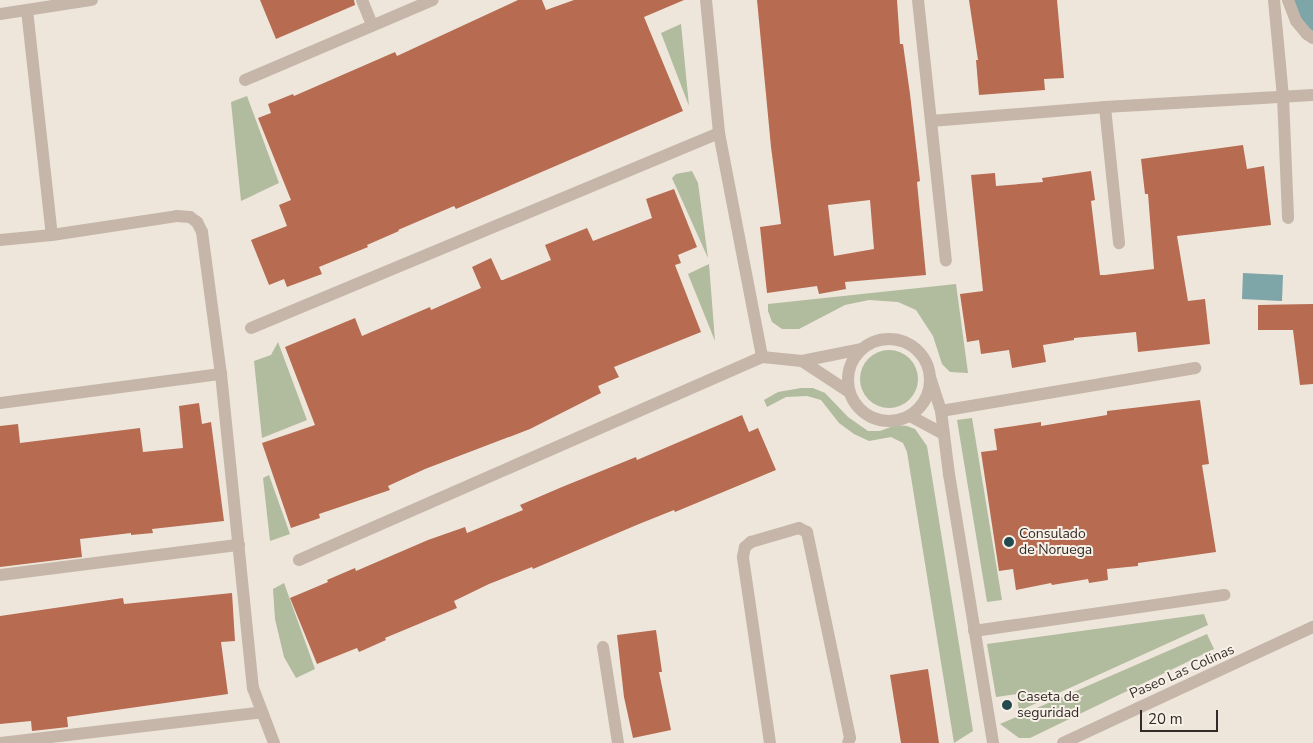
<!DOCTYPE html>
<html>
<head>
<meta charset="utf-8">
<style>
  body { margin:0 }
  #map { position:relative; width:1313px; height:743px; overflow:hidden; background:#eee6db; font-family:"Nunito Sans",sans-serif }
  div>[style] { position:absolute }
  [style*='--x'] { left:calc(var(--x)*1px); top:calc(var(--y)*1px); width:calc(var(--w)*1px); rotate:calc(var(--a)*1deg) }
  .green>* { inset:0; background:#b1bb9d }
  .round { border-radius:50% }
  .water>* { inset:0; background:#7ea5a8 }
  .building>* { inset:0; background:#b76b51 }
  .minor>* { height:12px; margin:-6px; padding:0 6px; transform-origin:6px; border-radius:6px; background:#c5b6a9 }
  .minor>.ring { margin:-6px; padding:0; box-sizing:content-box; background:none; border:12px solid #c5b6a9; border-radius:50% }
  .dots>* { width:14px; height:14px; translate:-50% -50%; box-sizing:border-box; border:2px solid #f7f0e7; border-radius:50% }
  span { translate:-50% -50%; white-space:nowrap; text-align:center; line-height:1.15; -webkit-text-stroke:4px #f7f0e7; paint-order:stroke }
  .poi-label { font-size:14px; color:#332b28 }
  .left { translate:0 -50%; text-align:left }
  .street-label { font-size:14px; color:#332b28 }
  .scale { position:absolute; left:1140px; top:710px; width:78px; height:22px; box-sizing:border-box; border:2px solid #332b28; border-top:0; padding-left:6px; font-size:15px; line-height:18px; white-space:nowrap; color:#332b28; -webkit-text-stroke:4px #f7f0e7; paint-order:stroke }
</style>
</head>
<body>
<div id="map">
  <div class="green">
    <div style="clip-path:polygon(681px 24px,689px 106px,661px 33px)"></div>
    <div style="clip-path:polygon(247px 96px,279px 183px,241px 201px,231px 102px)"></div>
    <div style="clip-path:polygon(692px 171px,698px 183px,708px 258px,672px 178px,676px 174px)"></div>
    <div style="clip-path:polygon(709px 264px,715px 341px,688px 274px)"></div>
    <div style="clip-path:polygon(956px 284px,968px 373px,950px 372px,942px 364px,933px 336px,916px 310px,898px 302px,869px 300px,845px 305px,799px 329px,782px 329px,772px 322px,768px 311px,768px 304px)"></div>
    <div style="clip-path:polygon(278px 342px,307px 420px,262px 438px,254px 361px,271px 355px)"></div>
    <div class="round" style="left:860px;top:350px;width:58px;height:58px"></div>
    <div style="clip-path:polygon(801px 388px,813px 388px,825px 393px,848px 417px,868px 431px,880px 431px,896px 425px,907px 426px,915px 429px,927px 446px,973px 731px,954px 743px,907px 452px,903px 443px,891px 437px,869px 441px,854px 434px,839px 423px,821px 400px,807px 396px,786px 397px,767px 407px,764px 400px,778px 392px)"></div>
    <div style="clip-path:polygon(972px 418px,1002px 600px,987px 602px,957px 420px)"></div>
    <div style="clip-path:polygon(269px 475px,290px 534px,270px 541px,263px 478px)"></div>
    <div style="clip-path:polygon(284px 583px,315px 669px,296px 678px,284px 657px,275px 619px,273px 589px)"></div>
    <div style="clip-path:polygon(1204px 614px,1208px 625px,1019px 711px,1017px 694px,996px 697px,987px 644px)"></div>
    <div style="clip-path:polygon(1207px 634px,1214px 649px,1030px 738px,1019px 738px,1000px 724px)"></div>
  </div>
  <div class="water">
    <div style="clip-path:polygon(1293px 0,1313px 0,1313px 33px,1301px 22px)"></div>
    <div style="clip-path:polygon(1243px 273px,1283px 275px,1282px 301px,1242px 299px)"></div>
  </div>
  <div class="building">
    <div style="clip-path:polygon(260px 0,354px 0,355px 5px,276px 39px)"></div>
    <div style="clip-path:polygon(518px 0,542px 0,546px 10px,574px 0,684px 0,644px 17px,683px 111px,456px 209px,454px 206px,398px 230px,399px 231px,367px 245px,368px 247px,319px 267px,322px 274px,287px 287px,284px 279px,269px 285px,251px 240px,287px 226px,279px 205px,291px 200px,258px 118px,271px 113px,268px 104px,293px 94px,294px 96px,395px 52px,397px 56px)"></div>
    <div style="clip-path:polygon(evenodd,757px 0,897px 0,900px 44px,903px 44px,910px 94px,920px 181px,917px 182px,926px 275px,845px 282px,846px 289px,819px 294px,817px 286px,767px 293px,760px 227px,781px 224px,771px 147px,757px 0,870px 200px,874px 249px,834px 256px,828px 205px,870px 200px)"></div>
    <div style="clip-path:polygon(969px 0,1057px 0,1064px 78px,1044px 79px,1045px 90px,979px 95px,976px 60px,978px 60px)"></div>
    <div style="clip-path:polygon(1243px 145px,1247px 169px,1264px 166px,1271px 225px,1177px 236px,1188px 301px,1205px 299px,1210px 344px,1138px 352px,1136px 332px,1074px 338px,1074px 340px,1043px 345px,1046px 362px,1012px 368px,1009px 350px,981px 354px,979px 340px,967px 342px,960px 294px,983px 291px,971px 175px,995px 173px,996px 186px,1043px 182px,1042px 178px,1091px 171px,1095px 200px,1091px 201px,1100px 275px,1105px 275px,1154px 269px,1148px 194px,1145px 194px,1141px 159px)"></div>
    <div style="clip-path:polygon(674px 189px,697px 247px,678px 255px,681px 263px,675px 265px,701px 332px,614px 367px,619px 377px,598px 386px,601px 393px,530px 429px,425px 469px,388px 486px,390px 490px,319px 514px,320px 518px,291px 528px,262px 443px,315px 425px,285px 347px,355px 318px,362px 336px,430px 307px,431px 310px,481px 288px,472px 267px,491px 258px,501px 280px,503px 280px,551px 260px,545px 245px,587px 228px,593px 241px,652px 218px,646px 199px)"></div>
    <div style="clip-path:polygon(1313px 304px,1313px 384px,1300px 385px,1293px 330px,1258px 330px,1258px 305px)"></div>
    <div style="clip-path:polygon(1200px 400px,1209px 464px,1202px 465px,1216px 552px,1138px 563px,1138px 566px,1107px 569px,1108px 580px,1089px 583px,1088px 579px,1052px 585px,1051px 583px,1016px 590px,1013px 569px,999px 571px,981px 452px,997px 450px,994px 429px,1041px 422px,1041px 426px,1107px 415px,1107px 411px)"></div>
    <div style="clip-path:polygon(199px 403px,202px 424px,211px 422px,224px 521px,152px 529px,153px 533px,131px 535px,131px 533px,80px 539px,82px 557px,0 567px,0 426px,18px 424px,20px 443px,140px 428px,143px 452px,183px 448px,179px 406px)"></div>
    <div style="clip-path:polygon(742px 415px,749px 432px,758px 428px,776px 470px,675px 512px,674px 510px,639px 524px,533px 569px,532px 567px,489px 584px,454px 601px,457px 608px,385px 638px,386px 640px,359px 652px,357px 648px,317px 664px,290px 598px,328px 582px,327px 580px,355px 568px,356px 571px,428px 540px,465px 527px,467px 533px,523px 510px,520px 505px,562px 487px,636px 457px,637px 460px)"></div>
    <div style="clip-path:polygon(232px 593px,235px 641px,221px 642px,228px 694px,67px 717px,68px 727px,32px 731px,31px 721px,0 724px,0 616px,123px 598px,124px 604px)"></div>
    <div style="clip-path:polygon(656px 630px,662px 672px,659px 672px,671px 730px,633px 738px,624px 697px,617px 635px)"></div>
    <div style="clip-path:polygon(928px 669px,939px 743px,901px 743px,890px 675px)"></div>
  </div>
  <div class="minor">
    <div style="--x:362;--y:0;--w:27;--a:68"></div>
    <div style="--x:706;--y:0;--w:134;--a:84.4"></div>
    <div style="--x:719;--y:133;--w:228;--a:79.1"></div>
    <div style="--x:918;--y:0;--w:262;--a:83.9"></div>
    <div style="--x:1274;--y:0;--w:97;--a:84.7"></div>
    <div style="--x:1283;--y:97;--w:121;--a:87.6"></div>
    <div style="--x:1288;--y:0;--w:22;--a:69"></div>
    <div style="--x:1296;--y:21;--w:17;--a:50"></div>
    <div style="--x:1307;--y:34;--w:7;--a:34"></div>
    <div style="--x:27;--y:10;--w:226;--a:83.7"></div>
    <div style="--x:0;--y:14;--w:93;--a:-8.7"></div>
    <div style="--x:245;--y:80;--w:204;--a:-23.1"></div>
    <div style="--x:1105;--y:107;--w:137;--a:84.1"></div>
    <div style="--x:931;--y:121;--w:175;--a:-4.6"></div>
    <div style="--x:1105;--y:107;--w:208;--a:-3.3"></div>
    <div style="--x:0;--y:240;--w:52;--a:-5.5"></div>
    <div style="--x:52;--y:235;--w:126;--a:-8.6"></div>
    <div style="--x:177;--y:216;--w:13;--a:4"></div>
    <div style="--x:190;--y:217;--w:9;--a:36"></div>
    <div style="--x:197;--y:222;--w:11;--a:63"></div>
    <div style="--x:202;--y:232;--w:143;--a:82.4"></div>
    <div style="--x:221;--y:374;--w:316;--a:84.2"></div>
    <div style="--x:253;--y:688;--w:59;--a:69.1"></div>
    <div style="--x:251;--y:328;--w:507;--a:-22.62"></div>
    <div class="ring" style="left:848px;top:339px;width:70px;height:70px"></div>
    <div style="--x:802;--y:361;--w:56;--a:33.4"></div>
    <div style="--x:930;--y:377;--w:36;--a:72"></div>
    <div style="--x:941;--y:411;--w:64;--a:82.8"></div>
    <div style="--x:949;--y:474;--w:273;--a:80.7"></div>
    <div style="--x:0;--y:403;--w:223;--a:-7.5"></div>
    <div style="--x:941;--y:411;--w:258;--a:-9.6"></div>
    <div style="--x:910;--y:416;--w:38;--a:28"></div>
    <div style="--x:299;--y:560;--w:506;--a:-23.67"></div>
    <div style="--x:762;--y:357;--w:40;--a:5.7"></div>
    <div style="--x:802;--y:361;--w:60;--a:-11.5"></div>
    <div style="--x:0;--y:575;--w:241;--a:-7.2"></div>
    <div style="--x:974;--y:631;--w:253;--a:-8.2"></div>
    <div style="--x:603;--y:647;--w:97;--a:81.1"></div>
    <div style="--x:0;--y:743;--w:264;--a:-6.7"></div>
    <div style="--x:770;--y:743;--w:188;--a:-98.3"></div>
    <div style="--x:743;--y:557;--w:10;--a:-79"></div>
    <div style="--x:745;--y:547;--w:8;--a:-40"></div>
    <div style="--x:751;--y:542;--w:50;--a:-16.3"></div>
    <div style="--x:799;--y:528;--w:9;--a:27"></div>
    <div style="--x:807;--y:532;--w:210;--a:78.2"></div>
    <div style="--x:850;--y:738;--w:5;--a:112"></div>
    <div style="--x:1063;--y:743;--w:276;--a:-24.9"></div>
  </div>
  <div class="dots">
    <div style="left:1009px;top:542px;background:#234b4f"></div>
    <div style="left:1007px;top:705px;background:#234b4f"></div>
  </div>
  <div class="poi-label">
    <span class="left" style="left:1019px;top:542px">Consulado<br>de Noruega</span>
    <span class="left" style="left:1017px;top:705px">Caseta de<br>seguridad</span>
  </div>
  <div class="street-label">
    <span style="left:1182px;top:672px;rotate:-24deg">Paseo Las Colinas</span>
  </div>
  <div class="scale">20 m</div>
</div>
</body>
</html>
